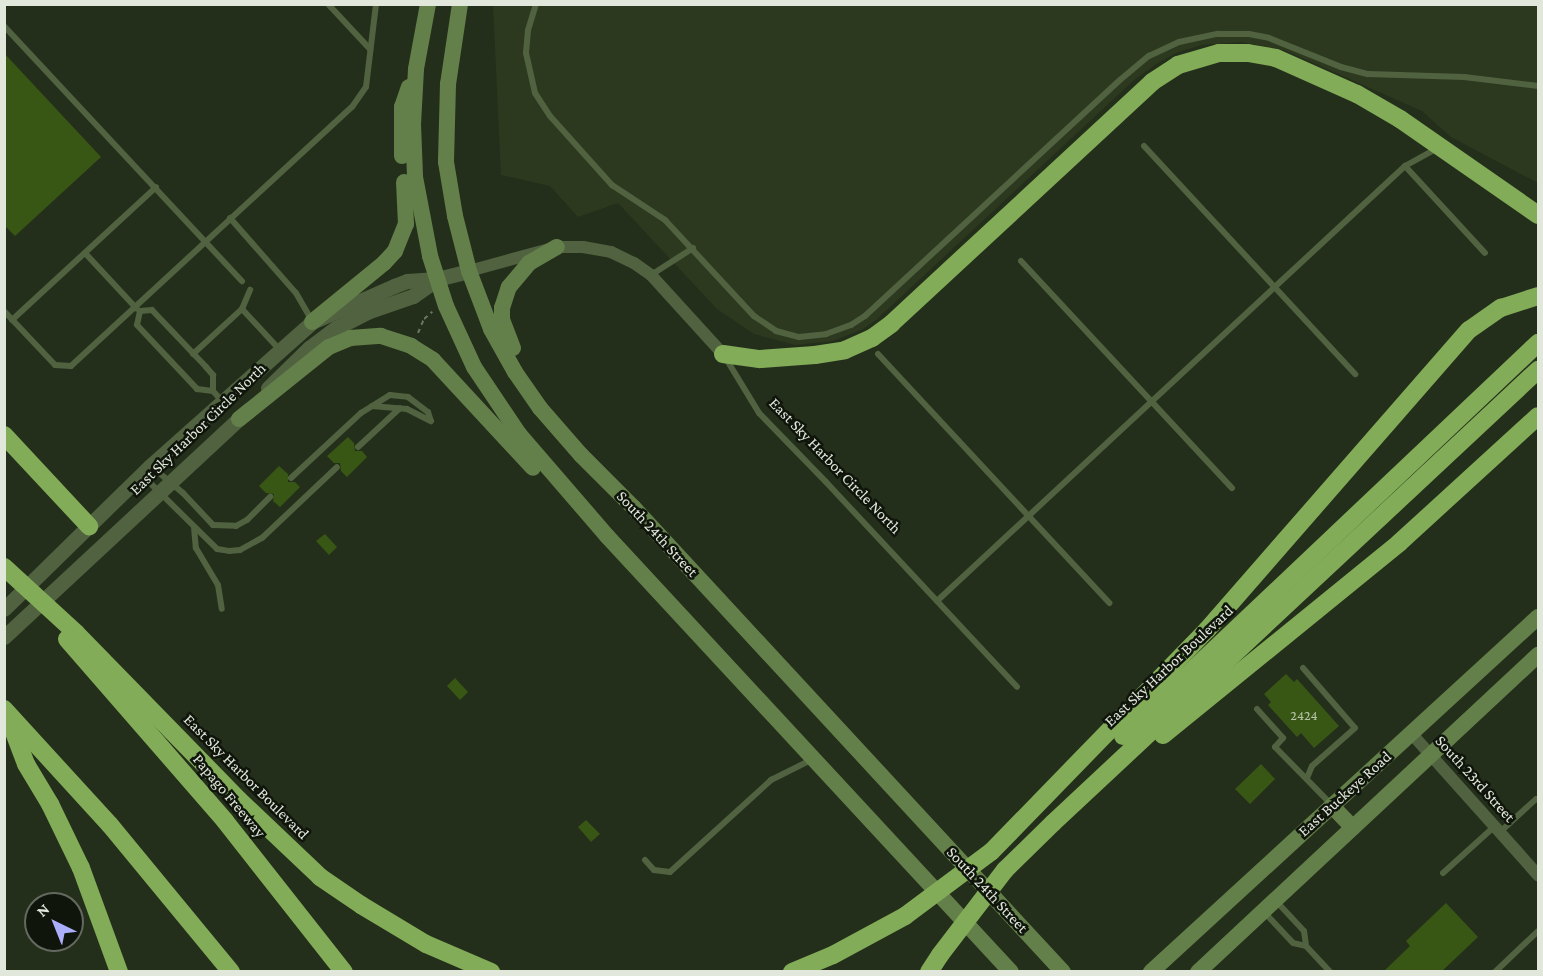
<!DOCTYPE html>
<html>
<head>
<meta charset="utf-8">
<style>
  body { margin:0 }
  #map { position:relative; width:1543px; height:976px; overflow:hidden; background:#242f1b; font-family:"Crimson Pro",serif }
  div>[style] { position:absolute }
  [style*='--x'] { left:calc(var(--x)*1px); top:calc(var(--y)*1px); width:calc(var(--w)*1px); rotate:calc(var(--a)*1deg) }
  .built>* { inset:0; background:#2c391f }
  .building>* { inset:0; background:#385614 }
  .path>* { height:2px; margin-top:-1px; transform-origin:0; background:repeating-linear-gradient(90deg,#6b7563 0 4.5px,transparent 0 9px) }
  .service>* { height:6px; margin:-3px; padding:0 3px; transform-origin:3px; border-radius:3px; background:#506240 }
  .minor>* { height:12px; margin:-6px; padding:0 6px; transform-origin:6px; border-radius:6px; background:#506240 }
  .tertiary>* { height:15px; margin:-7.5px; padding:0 7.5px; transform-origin:7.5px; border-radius:7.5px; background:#506240 }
  .secondary>* { height:16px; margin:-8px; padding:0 8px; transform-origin:8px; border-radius:8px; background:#64804a }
  .motorway>* { height:18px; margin:-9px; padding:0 9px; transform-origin:9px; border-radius:9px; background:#82ac57 }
  .motorway-bridge>* { height:18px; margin:-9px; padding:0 9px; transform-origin:9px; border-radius:9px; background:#82ac57 }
  span { translate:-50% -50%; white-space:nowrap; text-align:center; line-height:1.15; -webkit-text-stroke:5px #10150c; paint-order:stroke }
  .number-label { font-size:14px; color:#b7c4a9 }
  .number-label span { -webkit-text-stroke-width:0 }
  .street-label { font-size:16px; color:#e1e8db }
  .frame { position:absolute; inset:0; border:6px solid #e1e8db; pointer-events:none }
  .north { position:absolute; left:24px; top:892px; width:60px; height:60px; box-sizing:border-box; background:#10150c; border:2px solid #64695f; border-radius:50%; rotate:317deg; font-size:16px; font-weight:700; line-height:24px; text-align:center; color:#e1e8db }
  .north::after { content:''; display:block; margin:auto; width:21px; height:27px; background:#abaffb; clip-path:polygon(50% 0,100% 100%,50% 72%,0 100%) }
</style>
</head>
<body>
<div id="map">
  <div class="built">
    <div style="clip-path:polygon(493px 5px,1538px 5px,1538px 183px,1451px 137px,1422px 111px,1284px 50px,1242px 42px,1202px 45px,1178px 52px,1156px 64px,1133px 81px,876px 320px,863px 329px,833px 341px,795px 345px,754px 334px,717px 309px,618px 203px,578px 217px,550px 186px,501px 175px)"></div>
  </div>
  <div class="building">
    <div style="clip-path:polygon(4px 53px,101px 157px,15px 236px,4px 225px)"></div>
    <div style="clip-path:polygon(348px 437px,354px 443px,355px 451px,362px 451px,367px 457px,347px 477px,341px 471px,340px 463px,334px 463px,327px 456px)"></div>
    <div style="clip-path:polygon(279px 466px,288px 474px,288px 482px,295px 482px,300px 487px,280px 507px,273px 501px,274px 494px,266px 493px,259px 486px)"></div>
    <div style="clip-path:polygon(325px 534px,337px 547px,329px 555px,316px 541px)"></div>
    <div style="clip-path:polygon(1286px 674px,1294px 682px,1297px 679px,1339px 726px,1314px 748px,1301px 733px,1297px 737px,1268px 705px,1271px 702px,1264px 694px)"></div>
    <div style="clip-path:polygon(455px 678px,468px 692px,460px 700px,447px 686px)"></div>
    <div style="clip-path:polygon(1261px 764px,1275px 779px,1250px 804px,1235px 789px)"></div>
    <div style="clip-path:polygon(586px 820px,600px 834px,591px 842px,578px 827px)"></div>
    <div style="clip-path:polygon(1446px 903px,1478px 937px,1441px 972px,1383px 972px,1410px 946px,1406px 941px)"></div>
  </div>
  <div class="path">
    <div style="--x:418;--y:333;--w:15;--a:-67"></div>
    <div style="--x:424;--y:319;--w:11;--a:-41"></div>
  </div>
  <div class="service">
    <div style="--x:328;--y:4;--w:62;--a:47"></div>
    <div style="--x:536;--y:4;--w:27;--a:107"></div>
    <div style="--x:528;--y:30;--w:23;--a:95"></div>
    <div style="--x:526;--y:53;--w:41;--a:77.3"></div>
    <div style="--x:535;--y:93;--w:27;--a:57"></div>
    <div style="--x:550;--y:116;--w:93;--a:48.1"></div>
    <div style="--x:612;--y:185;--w:64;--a:33.4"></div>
    <div style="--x:665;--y:220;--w:131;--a:47.2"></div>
    <div style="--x:754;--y:316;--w:27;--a:34"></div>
    <div style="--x:776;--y:331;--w:24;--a:15"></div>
    <div style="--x:799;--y:337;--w:27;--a:-6"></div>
    <div style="--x:826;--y:334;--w:27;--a:-20"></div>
    <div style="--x:851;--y:325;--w:17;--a:-33"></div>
    <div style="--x:865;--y:316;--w:347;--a:-42.8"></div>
    <div style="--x:1120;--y:80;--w:38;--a:-40"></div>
    <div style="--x:1149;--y:56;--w:33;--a:-25"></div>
    <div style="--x:1179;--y:42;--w:40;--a:-12"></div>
    <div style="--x:1218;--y:34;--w:31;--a:0"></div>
    <div style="--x:1249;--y:34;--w:20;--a:11"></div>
    <div style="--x:1269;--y:38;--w:78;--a:21.9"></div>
    <div style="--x:1341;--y:67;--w:28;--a:15"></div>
    <div style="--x:1368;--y:74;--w:96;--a:1.8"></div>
    <div style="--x:1464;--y:77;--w:75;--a:6.9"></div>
    <div style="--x:4;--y:26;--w:349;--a:47"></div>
    <div style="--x:1144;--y:146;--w:311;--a:47.2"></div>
    <div style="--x:1405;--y:166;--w:118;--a:47.4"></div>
    <div style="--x:230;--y:218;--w:100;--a:48.7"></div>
    <div style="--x:296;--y:293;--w:32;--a:60"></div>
    <div style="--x:85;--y:253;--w:76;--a:47.1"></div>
    <div style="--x:1021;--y:261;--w:310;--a:47.1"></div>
    <div style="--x:651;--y:275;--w:50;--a:-32.7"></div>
    <div style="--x:242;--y:309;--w:54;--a:47.2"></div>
    <div style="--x:4;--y:311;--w:74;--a:46.6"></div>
    <div style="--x:55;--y:365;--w:16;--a:4"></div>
    <div style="--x:71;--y:366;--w:382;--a:-42.7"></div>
    <div style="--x:352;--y:107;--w:24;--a:-55"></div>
    <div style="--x:366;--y:87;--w:84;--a:-83.1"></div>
    <div style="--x:140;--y:311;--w:14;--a:102"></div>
    <div style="--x:137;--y:325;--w:88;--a:46.8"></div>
    <div style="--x:197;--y:389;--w:16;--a:7"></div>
    <div style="--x:213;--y:391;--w:13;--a:48"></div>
    <div style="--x:140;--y:311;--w:12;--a:-5"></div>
    <div style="--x:152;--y:310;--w:79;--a:46.5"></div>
    <div style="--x:206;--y:367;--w:11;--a:49"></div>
    <div style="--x:213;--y:375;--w:16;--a:90"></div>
    <div style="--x:12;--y:320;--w:196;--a:-42.7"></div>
    <div style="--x:193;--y:354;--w:67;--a:-42.6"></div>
    <div style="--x:242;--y:309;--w:21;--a:-67"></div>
    <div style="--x:878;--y:354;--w:340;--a:47.1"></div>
    <div style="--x:725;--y:357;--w:66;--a:58.7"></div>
    <div style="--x:759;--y:413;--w:96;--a:45.8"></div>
    <div style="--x:826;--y:482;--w:280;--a:47"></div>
    <div style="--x:372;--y:406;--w:35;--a:5"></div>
    <div style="--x:407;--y:409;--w:27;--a:27"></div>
    <div style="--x:358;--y:447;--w:57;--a:-42.9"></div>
    <div style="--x:151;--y:466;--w:42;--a:40.2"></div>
    <div style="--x:183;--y:493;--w:44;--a:46.8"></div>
    <div style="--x:213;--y:525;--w:23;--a:2"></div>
    <div style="--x:236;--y:526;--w:13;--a:-29"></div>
    <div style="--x:247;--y:520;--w:33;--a:-45"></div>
    <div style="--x:142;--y:475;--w:105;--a:44.6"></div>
    <div style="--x:217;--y:549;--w:12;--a:9"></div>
    <div style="--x:229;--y:551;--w:11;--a:-5"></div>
    <div style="--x:240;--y:550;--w:25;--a:-29"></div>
    <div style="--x:262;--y:538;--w:103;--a:-43.4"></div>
    <div style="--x:291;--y:478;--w:96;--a:-42.9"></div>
    <div style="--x:361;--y:413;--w:34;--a:-32"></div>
    <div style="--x:390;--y:395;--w:18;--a:6"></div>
    <div style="--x:408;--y:397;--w:25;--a:37"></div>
    <div style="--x:428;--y:412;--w:9;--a:72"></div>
    <div style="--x:194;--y:527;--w:21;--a:85"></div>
    <div style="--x:196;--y:548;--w:43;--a:59.3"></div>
    <div style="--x:218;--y:585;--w:24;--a:81"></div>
    <div style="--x:937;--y:601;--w:639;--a:-42.91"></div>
    <div style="--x:1405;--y:166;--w:35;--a:-29"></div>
    <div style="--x:1303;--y:668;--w:79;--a:49.1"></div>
    <div style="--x:1355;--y:728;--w:57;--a:138.5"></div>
    <div style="--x:1312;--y:766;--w:13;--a:113"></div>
    <div style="--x:1257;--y:709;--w:39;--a:48"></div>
    <div style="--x:1283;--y:738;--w:12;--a:132"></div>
    <div style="--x:1275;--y:747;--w:81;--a:45.5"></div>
    <div style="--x:1500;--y:832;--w:49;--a:-42.5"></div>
    <div style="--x:645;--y:860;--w:13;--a:48"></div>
    <div style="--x:654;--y:870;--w:16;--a:7"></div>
    <div style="--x:670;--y:872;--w:137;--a:-42.3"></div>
    <div style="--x:771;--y:780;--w:47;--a:-26.6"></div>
    <div style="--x:1443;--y:873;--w:70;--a:-42.1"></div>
    <div style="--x:1276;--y:901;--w:41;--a:47"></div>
    <div style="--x:1304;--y:931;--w:15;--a:82"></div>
    <div style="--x:1306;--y:946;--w:35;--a:47"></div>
    <div style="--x:1264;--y:912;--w:42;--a:46.9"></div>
    <div style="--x:1293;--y:943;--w:13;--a:13"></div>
    <div style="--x:1495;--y:972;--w:59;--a:-43.6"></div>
  </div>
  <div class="minor">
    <div style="--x:469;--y:271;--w:91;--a:-15.3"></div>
    <div style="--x:557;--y:247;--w:26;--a:0"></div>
    <div style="--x:583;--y:247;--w:28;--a:10"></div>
    <div style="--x:611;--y:252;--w:25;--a:26"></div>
    <div style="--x:634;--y:263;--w:21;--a:35"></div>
    <div style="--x:651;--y:275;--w:107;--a:47.7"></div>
    <div style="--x:1411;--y:733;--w:191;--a:48.2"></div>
  </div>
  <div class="tertiary">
    <div style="--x:268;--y:388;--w:57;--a:-44.3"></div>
    <div style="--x:309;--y:348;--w:34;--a:-37"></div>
    <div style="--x:336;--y:328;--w:35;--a:-27"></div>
    <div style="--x:367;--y:312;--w:49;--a:-19.2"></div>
    <div style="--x:413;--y:296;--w:29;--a:-35"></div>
    <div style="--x:4;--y:609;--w:204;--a:-44.4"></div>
    <div style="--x:150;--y:466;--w:217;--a:-41.6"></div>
    <div style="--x:312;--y:322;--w:90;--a:-23.7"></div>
    <div style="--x:394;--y:286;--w:14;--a:-21"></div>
    <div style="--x:407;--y:281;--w:30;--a:-4"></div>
    <div style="--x:437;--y:279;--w:33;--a:-14"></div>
    <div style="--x:4;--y:637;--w:333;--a:-42.9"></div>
  </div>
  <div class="secondary">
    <div style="--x:428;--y:4;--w:66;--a:100.5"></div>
    <div style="--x:416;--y:69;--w:55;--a:93.1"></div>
    <div style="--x:413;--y:124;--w:53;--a:87.8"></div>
    <div style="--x:415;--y:177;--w:80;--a:79.2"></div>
    <div style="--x:430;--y:256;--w:52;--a:72.3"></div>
    <div style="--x:446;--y:306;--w:67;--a:65.3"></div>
    <div style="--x:474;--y:367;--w:81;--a:56.1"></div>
    <div style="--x:519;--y:434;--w:135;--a:49.2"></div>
    <div style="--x:607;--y:536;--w:594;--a:47.18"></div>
    <div style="--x:460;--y:4;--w:81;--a:98.5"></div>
    <div style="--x:448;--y:84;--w:78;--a:91.5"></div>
    <div style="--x:446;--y:162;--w:55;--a:80.5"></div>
    <div style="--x:455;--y:216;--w:57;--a:75.7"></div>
    <div style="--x:469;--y:271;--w:62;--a:69.2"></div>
    <div style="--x:491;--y:329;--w:49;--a:60.8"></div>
    <div style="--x:515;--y:372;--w:44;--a:55.2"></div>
    <div style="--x:540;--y:408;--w:62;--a:48.9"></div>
    <div style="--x:581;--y:455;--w:74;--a:45"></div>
    <div style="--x:633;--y:507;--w:633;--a:47.24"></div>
    <div style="--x:402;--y:156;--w:49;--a:-90"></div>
    <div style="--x:402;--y:107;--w:21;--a:-71"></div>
    <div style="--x:312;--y:322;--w:93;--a:-39.3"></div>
    <div style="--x:384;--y:263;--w:16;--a:-47"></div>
    <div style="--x:395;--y:251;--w:29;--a:-68"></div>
    <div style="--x:406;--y:224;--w:42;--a:-92.7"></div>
    <div style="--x:513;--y:348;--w:30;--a:-111"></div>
    <div style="--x:502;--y:320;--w:12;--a:-90"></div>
    <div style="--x:502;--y:308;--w:22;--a:-72"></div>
    <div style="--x:509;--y:287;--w:31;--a:-50"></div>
    <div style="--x:529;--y:263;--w:32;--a:-30"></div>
    <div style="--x:239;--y:419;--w:115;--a:-38.7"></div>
    <div style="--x:329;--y:347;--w:23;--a:-23"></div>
    <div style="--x:350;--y:338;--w:31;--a:-4"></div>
    <div style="--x:381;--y:336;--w:32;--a:18"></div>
    <div style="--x:411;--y:346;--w:26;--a:32"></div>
    <div style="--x:433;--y:360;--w:147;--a:47.2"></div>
    <div style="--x:1332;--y:806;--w:30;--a:46"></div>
    <div style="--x:1151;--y:972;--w:525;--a:-42.53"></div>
    <div style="--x:1198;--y:972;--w:465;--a:-43"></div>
  </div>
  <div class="motorway">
    <div style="--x:723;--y:354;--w:37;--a:8"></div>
    <div style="--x:760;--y:359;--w:55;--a:-4.2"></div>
    <div style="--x:815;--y:355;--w:30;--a:-9"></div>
    <div style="--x:845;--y:350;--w:30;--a:-24"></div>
    <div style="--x:872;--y:338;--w:24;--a:-36"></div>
    <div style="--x:891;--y:324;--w:356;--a:-42.8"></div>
    <div style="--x:1152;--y:82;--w:31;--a:-33"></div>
    <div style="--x:1178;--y:65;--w:43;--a:-16.3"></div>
    <div style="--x:1219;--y:53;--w:29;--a:0"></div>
    <div style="--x:1248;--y:53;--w:28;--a:10"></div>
    <div style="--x:1276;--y:58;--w:89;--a:24"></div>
    <div style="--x:1357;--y:94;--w:50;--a:30.2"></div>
    <div style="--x:1400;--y:119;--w:168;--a:34.8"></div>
    <div style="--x:4;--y:435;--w:125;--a:47"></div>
    <div style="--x:76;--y:633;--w:233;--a:45.7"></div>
    <div style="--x:239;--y:800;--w:112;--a:43.5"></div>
    <div style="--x:320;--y:877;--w:50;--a:34.3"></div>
    <div style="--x:361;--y:905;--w:76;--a:31"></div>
    <div style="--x:426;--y:944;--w:71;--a:23.3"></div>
    <div style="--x:67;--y:639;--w:241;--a:49"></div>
    <div style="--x:225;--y:821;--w:192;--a:51.8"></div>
    <div style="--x:4;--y:709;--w:157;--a:47.6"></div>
    <div style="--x:110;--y:825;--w:190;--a:50.5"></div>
    <div style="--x:9;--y:719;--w:48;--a:69.3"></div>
    <div style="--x:26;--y:764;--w:47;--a:59"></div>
    <div style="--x:50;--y:804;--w:71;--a:64.2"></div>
    <div style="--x:81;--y:868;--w:111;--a:69.9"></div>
    <div style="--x:1163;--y:735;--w:304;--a:-39.1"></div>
    <div style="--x:1399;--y:543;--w:188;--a:-42.4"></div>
    <div style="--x:1123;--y:736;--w:572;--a:-43.44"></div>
    <div style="--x:991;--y:852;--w:310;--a:-45.8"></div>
    <div style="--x:1207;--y:630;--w:398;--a:-48.9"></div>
    <div style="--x:1469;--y:330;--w:39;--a:-35"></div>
    <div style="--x:1501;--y:308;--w:39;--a:-18"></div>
    <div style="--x:1005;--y:870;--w:67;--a:-44.4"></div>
    <div style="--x:1053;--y:823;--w:664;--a:-43.05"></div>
    <div style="--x:792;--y:972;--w:44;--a:-22.5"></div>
    <div style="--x:833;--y:955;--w:82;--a:-28.4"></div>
    <div style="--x:929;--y:972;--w:20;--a:-57"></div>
  </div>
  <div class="motorway-bridge">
    <div style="--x:4;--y:567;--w:98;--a:42.5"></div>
    <div style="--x:905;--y:916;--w:107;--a:-36.7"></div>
    <div style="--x:940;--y:955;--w:107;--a:-52.6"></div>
  </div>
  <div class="number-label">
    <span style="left:1304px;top:715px">2424</span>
  </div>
  <div class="street-label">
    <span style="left:198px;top:429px;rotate:-44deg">East Sky Harbor Circle North</span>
    <span style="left:835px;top:466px;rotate:46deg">East Sky Harbor Circle North</span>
    <span style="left:657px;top:534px;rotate:47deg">South 24th Street</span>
    <span style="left:1169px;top:666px;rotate:-43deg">East Sky Harbor Boulevard</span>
    <span style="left:246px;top:777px;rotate:45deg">East Sky Harbor Boulevard</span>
    <span style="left:1475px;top:779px;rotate:48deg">South 23rd Street</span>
    <span style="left:1345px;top:794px;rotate:-42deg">East Buckeye Road</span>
    <span style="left:229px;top:796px;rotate:50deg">Papago Freeway</span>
    <span style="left:987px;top:890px;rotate:47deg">South 24th Street</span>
  </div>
  <div class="frame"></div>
  <div class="north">N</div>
</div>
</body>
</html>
